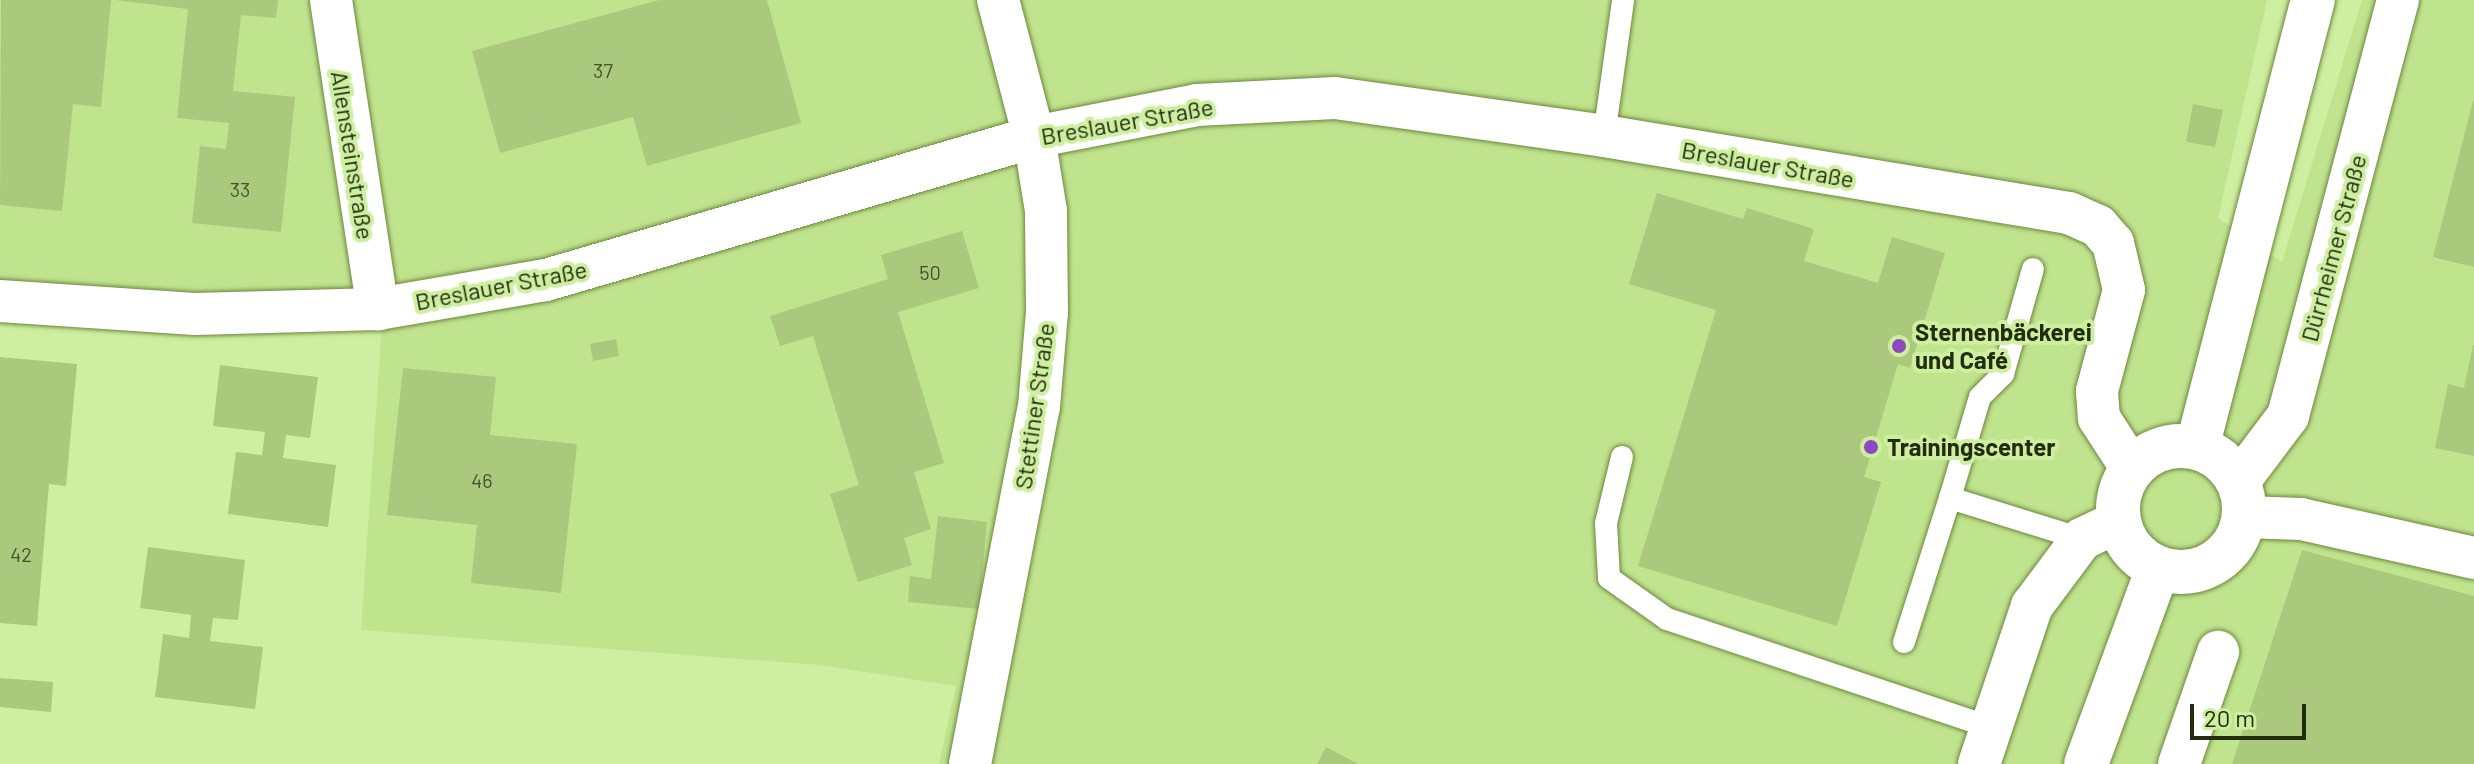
<!DOCTYPE html>
<html>
<head>
<meta charset="utf-8">
<style>
  body { margin:0 }
  #map { position:relative; width:2474px; height:764px; overflow:hidden; background:#ceeea0; font-family:Barlow,sans-serif }
  div>[style] { position:absolute }
  [style*='--x'] { left:calc(var(--x)*1px); top:calc(var(--y)*1px); width:calc(var(--w)*1px); rotate:calc(var(--a)*1deg) }
  .built>* { inset:0; background:#c0e38e }
  .building>* { inset:0; background:#aac97d }
  .roads { filter:drop-shadow(0 0 2px #6c883e) drop-shadow(0 0 2px #6c883e) }
  .service>* { height:22px; margin:-11px; padding:0 11px; transform-origin:11px; border-radius:11px; background:#fff }
  .minor>* { height:42px; margin:-21px; padding:0 21px; transform-origin:21px; border-radius:21px; background:#fff }
  .secondary>* { height:44px; margin:-22px; padding:0 22px; transform-origin:22px; border-radius:22px; background:#fff }
  .secondary>.ring { margin:-22px; padding:0; box-sizing:content-box; background:none; border:44px solid #fff; border-radius:50% }
  .dots>* { width:22px; height:22px; translate:-50% -50%; box-sizing:border-box; border:4px solid #ceeea0; border-radius:50% }
  span { translate:-50% -50%; white-space:nowrap; text-align:center; line-height:1.15; -webkit-text-stroke:8px #ceeea0; paint-order:stroke }
  .number-label { font-size:20px; color:#43542a }
  .number-label span { -webkit-text-stroke-width:0 }
  .street-label { font-size:24px; color:#212d0e }
  .poi-label { font-size:24px; color:#212d0e; font-weight:700 }
  .left { translate:0 -50%; text-align:left }
  .scale { position:absolute; left:2190px; top:704px; width:116px; height:36px; box-sizing:border-box; border:4px solid #212d0e; border-top:0; padding-left:10px; font-size:24px; line-height:28px; white-space:nowrap; color:#212d0e; -webkit-text-stroke:6px #ceeea0; paint-order:stroke }
</style>
</head>
<body>
<div id="map">
  <div class="built">
    <div style="clip-path:polygon(0 0,2267px 0,2218px 218px,2282px 262px,2362px 0,2474px 0,2474px 764px,939px 764px,956px 686px,820px 665px,361px 630px,383px 309px,0 301px)"></div>
  </div>
  <div class="building">
    <div style="clip-path:polygon(1px 0,111px 0,101px 107px,73px 104px,62px 211px,0 205px)"></div>
    <div style="clip-path:polygon(115px 0,278px 0,276px 18px,241px 15px,233px 91px,295px 97px,281px 232px,192px 223px,200px 146px,226px 149px,229px 123px,177px 118px,188px 9px)"></div>
    <div style="clip-path:polygon(659px 0,767px 0,801px 123px,647px 166px,633px 117px,500px 153px,472px 51px)"></div>
    <div style="clip-path:polygon(2473px 101px,2474px 101px,2474px 267px,2433px 257px)"></div>
    <div style="clip-path:polygon(2193px 104px,2223px 110px,2215px 147px,2186px 142px)"></div>
    <div style="clip-path:polygon(1657px 193px,1743px 219px,1747px 208px,1814px 229px,1804px 261px,1878px 283px,1892px 237px,1945px 253px,1910px 368px,1898px 364px,1864px 477px,1881px 482px,1837px 626px,1638px 566px,1716px 310px,1629px 284px)"></div>
    <div style="clip-path:polygon(962px 231px,979px 288px,898px 312px,944px 463px,914px 472px,931px 529px,904px 538px,912px 565px,858px 582px,830px 494px,859px 485px,813px 336px,780px 346px,770px 316px,888px 279px,881px 255px)"></div>
    <div style="clip-path:polygon(616px 339px,619px 356px,593px 361px,590px 344px)"></div>
    <div style="clip-path:polygon(2473px 345px,2474px 345px,2474px 456px,2435px 448px,2448px 384px,2464px 388px)"></div>
    <div style="clip-path:polygon(0 357px,77px 364px,66px 486px,49px 484px,37px 626px,0 623px)"></div>
    <div style="clip-path:polygon(220px 365px,318px 377px,310px 438px,286px 435px,283px 458px,336px 465px,328px 527px,228px 514px,236px 452px,262px 455px,265px 432px,213px 426px)"></div>
    <div style="clip-path:polygon(403px 368px,496px 377px,490px 435px,577px 444px,561px 593px,471px 583px,477px 525px,387px 515px)"></div>
    <div style="clip-path:polygon(938px 516px,987px 522px,979px 609px,908px 602px,910px 576px,931px 579px)"></div>
    <div style="clip-path:polygon(148px 547px,245px 560px,238px 620px,213px 618px,210px 641px,263px 647px,255px 709px,155px 697px,163px 634px,189px 638px,191px 615px,140px 608px)"></div>
    <div style="clip-path:polygon(2302px 550px,2474px 596px,2474px 764px,2232px 764px)"></div>
    <div style="clip-path:polygon(0 678px,53px 682px,51px 712px,0 707px)"></div>
    <div style="clip-path:polygon(1326px 747px,1358px 764px,1317px 764px)"></div>
  </div>
  <div class="roads">
    <div class="service">
      <div style="--x:1604;--y:136;--w:137;--a:-82"></div>
      <div style="--x:1622;--y:457;--w:68;--a:103.6"></div>
      <div style="--x:1606;--y:523;--w:55;--a:86.9"></div>
      <div style="--x:1609;--y:578;--w:71;--a:35.3"></div>
      <div style="--x:1667;--y:619;--w:343;--a:18.5"></div>
      <div style="--x:1950;--y:498;--w:105;--a:-73.5"></div>
      <div style="--x:1980;--y:397;--w:33;--a:-45"></div>
      <div style="--x:2003;--y:374;--w:109;--a:-74.1"></div>
      <div style="--x:1904;--y:642;--w:151;--a:-72.3"></div>
      <div style="--x:1950;--y:498;--w:138;--a:17.3"></div>
    </div>
    <div class="minor">
      <div style="--x:331;--y:0;--w:313;--a:81.4"></div>
      <div style="--x:0;--y:301;--w:195;--a:3.8"></div>
      <div style="--x:195;--y:314;--w:183;--a:-1.6"></div>
      <div style="--x:378;--y:309;--w:170;--a:-9.8"></div>
      <div style="--x:546;--y:280;--w:509;--a:-16.33"></div>
      <div style="--x:1034;--y:137;--w:166;--a:-11.1"></div>
      <div style="--x:1197;--y:105;--w:138;--a:-2.9"></div>
      <div style="--x:1335;--y:98;--w:272;--a:8"></div>
      <div style="--x:1604;--y:136;--w:471;--a:9.4"></div>
      <div style="--x:2069;--y:213;--w:32;--a:24"></div>
      <div style="--x:2098;--y:226;--w:23;--a:49"></div>
      <div style="--x:2113;--y:243;--w:48;--a:76.8"></div>
      <div style="--x:2124;--y:290;--w:105;--a:105"></div>
      <div style="--x:2097;--y:391;--w:27;--a:86"></div>
      <div style="--x:2099;--y:418;--w:61;--a:57.1"></div>
      <div style="--x:2239;--y:481;--w:81;--a:-53"></div>
      <div style="--x:2288;--y:416;--w:430;--a:-75.2"></div>
      <div style="--x:2245;--y:517;--w:56;--a:2"></div>
      <div style="--x:2301;--y:519;--w:177;--a:12.7"></div>
      <div style="--x:970;--y:764;--w:364;--a:-79.1"></div>
      <div style="--x:1039;--y:407;--w:95;--a:-85.2"></div>
      <div style="--x:1047;--y:312;--w:101;--a:-90.6"></div>
      <div style="--x:1046;--y:211;--w:75;--a:-99.2"></div>
      <div style="--x:1034;--y:137;--w:142;--a:-104.7"></div>
      <div style="--x:1979;--y:764;--w:167;--a:-71.5"></div>
      <div style="--x:2032;--y:606;--w:84;--a:-53.3"></div>
      <div style="--x:2082;--y:539;--w:41;--a:-25.9"></div>
      <div style="--x:2179;--y:764;--w:119;--a:-70.8"></div>
    </div>
    <div class="secondary">
      <div class="ring" style="left:2118px;top:446px;width:82px;height:82px"></div>
      <div style="--x:2197;--y:448;--w:463;--a:-75.5"></div>
      <div style="--x:2086;--y:764;--w:209;--a:-69.8"></div>
    </div>
  </div>
  <div class="dots">
    <div style="left:1899px;top:346px;background:#8b4abf"></div>
    <div style="left:1871px;top:447px;background:#8b4abf"></div>
  </div>
  <div class="number-label">
    <span style="left:603px;top:70px">37</span>
    <span style="left:240px;top:189px">33</span>
    <span style="left:930px;top:272px">50</span>
    <span style="left:482px;top:480px">46</span>
    <span style="left:21px;top:554px">42</span>
  </div>
  <div class="street-label">
    <span style="left:1127px;top:121px;rotate:-10deg">Breslauer Straße</span>
    <span style="left:353px;top:155px;rotate:81deg">Allensteinstraße</span>
    <span style="left:1768px;top:164px;rotate:10deg">Breslauer Straße</span>
    <span style="left:2333px;top:248px;rotate:-75deg">Dürrheimer Straße</span>
    <span style="left:501px;top:285px;rotate:-11deg">Breslauer Straße</span>
    <span style="left:1034px;top:406px;rotate:-82deg">Stettiner Straße</span>
  </div>
  <div class="poi-label">
    <span class="left" style="left:1915px;top:346px">Sternenbäckerei<br>und Café</span>
    <span class="left" style="left:1887px;top:447px">Trainingscenter</span>
  </div>
  <div class="scale">20 m</div>
</div>
</body>
</html>
